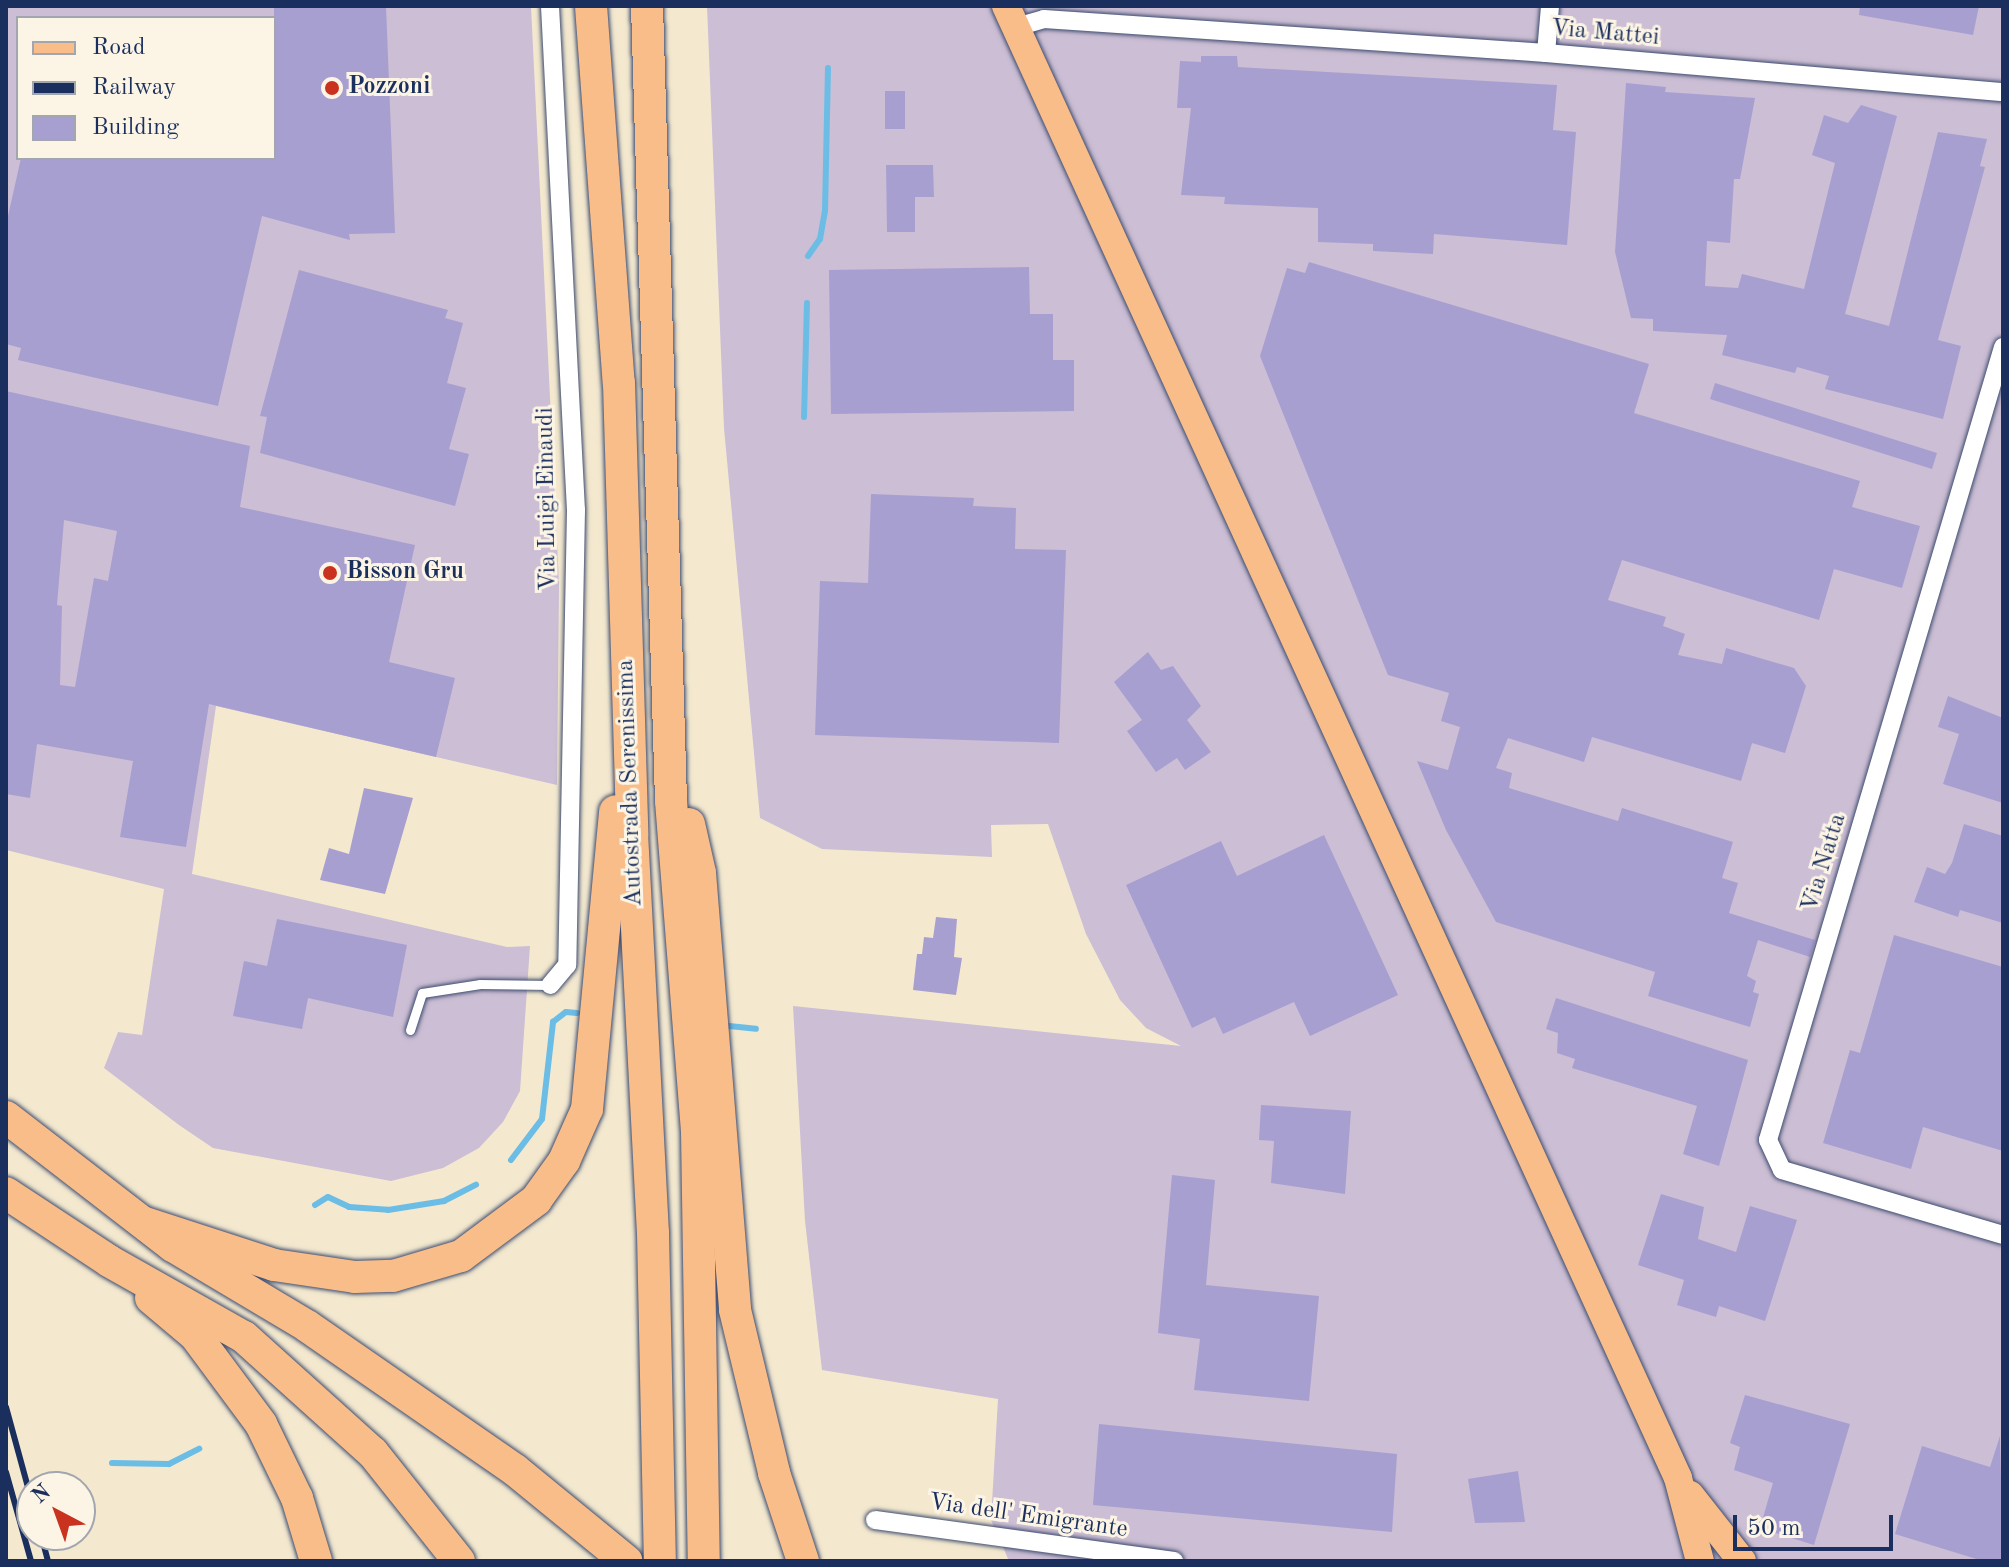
<!DOCTYPE html>
<html>
<head>
<meta charset="utf-8">
<style>
  body { margin:0 }
  #map { position:relative; width:2009px; height:1567px; overflow:hidden; background:#f4e9cf; font-family:"Old Standard TT",serif }
  div>[style] { position:absolute }
  [style*='--x'] { left:calc(var(--x)*1px); top:calc(var(--y)*1px); width:calc(var(--w)*1px); rotate:calc(var(--a)*1deg) }
  .industrial>* { inset:0; background:#ccbed4 }
  .stream>* { height:6px; margin:-3px; padding:0 3px; transform-origin:3px; border-radius:3px; background:#6bbde6 }
  .building>* { inset:0; background:#a89fd1 }
  .roads { filter:drop-shadow(0 0 2px #3c4b6f) drop-shadow(0 0 2px #3c4b6f) }
  .service>* { height:9px; margin:-4.5px; padding:0 4.5px; transform-origin:4.5px; border-radius:4.5px; background:#fff }
  .minor>* { height:18px; margin:-9px; padding:0 9px; transform-origin:9px; border-radius:9px; background:#fff }
  .primary>* { height:28px; margin:-14px; padding:0 14px; transform-origin:14px; border-radius:14px; background:#f9bd89 }
  .motorway>* { height:32px; margin:-16px; padding:0 16px; transform-origin:16px; border-radius:16px; background:#f9bd89 }
  .rail>* { height:6px; margin:-3px; padding:0 3px; transform-origin:3px; border-radius:3px; background:#1b2f5e }
  .dots>* { width:22px; height:22px; translate:-50% -50%; box-sizing:border-box; border:4px solid #fcf5e5; border-radius:50% }
  span { translate:-50% -50%; white-space:nowrap; text-align:center; line-height:1.15; -webkit-text-stroke:6px #fcf5e5; paint-order:stroke }
  .street-label { font-size:24px; color:#1b2f5e }
  .poi-label { font-size:24px; color:#1b2f5e; font-weight:700 }
  .left { translate:0 -50%; text-align:left }
  .frame { position:absolute; inset:0; border:8px solid #1b2f5e; pointer-events:none }
  .legend { position:absolute; left:16px; top:16px; width:260px; height:144px; box-sizing:border-box; background:#fcf5e5; border:2px solid #a2a6af; margin:0; padding:10px 14px; list-style:none; font-size:24px; color:#1b2f5e }
  .legend li { display:flex; align-items:center; gap:16px; height:40px }
  .legend b { width:40px; border:2px solid #a2a6af }
  .north { position:absolute; left:16px; top:1471px; width:80px; height:80px; box-sizing:border-box; background:#fcf5e5; border:2px solid #a2a6af; border-radius:50%; rotate:319deg; font-size:22px; font-weight:700; line-height:32px; text-align:center; color:#1b2f5e }
  .north::after { content:''; display:block; margin:auto; width:28px; height:36px; background:#c8321e; clip-path:polygon(50% 0,100% 100%,50% 72%,0 100%) }
  .scale { position:absolute; left:1733px; top:1515px; width:160px; height:36px; box-sizing:border-box; border:4px solid #1b2f5e; border-top:0; padding-left:10px; font-size:24px; line-height:28px; white-space:nowrap; color:#1b2f5e; -webkit-text-stroke:6px #fcf5e5; paint-order:stroke }
</style>
</head>
<body>
<div id="map">
  <div class="industrial">
    <div style="clip-path:polygon(evenodd,6px 6px,531px 6px,559px 583px,557px 785px,216px 706px,192px 874px,507px 947px,530px 946px,520px 1091px,503px 1122px,479px 1148px,443px 1168px,391px 1181px,213px 1148px,179px 1125px,104px 1068px,118px 1032px,142px 1035px,164px 889px,6px 850px,6px 6px,18px 18px,274px 18px,274px 158px,18px 158px,18px 18px)"></div>
    <div style="clip-path:polygon(707px 6px,2003px 6px,2003px 1561px,1009px 1561px,991px 1520px,998px 1399px,822px 1370px,805px 1221px,793px 1006px,1181px 1046px,1146px 1028px,1120px 1000px,1086px 934px,1048px 824px,991px 825px,992px 857px,822px 849px,760px 818px,724px 428px)"></div>
  </div>
  <div class="stream">
    <div style="--x:808;--y:256;--w:21;--a:-55"></div>
    <div style="--x:820;--y:239;--w:28;--a:-80"></div>
    <div style="--x:825;--y:211;--w:143;--a:-88.8"></div>
    <div style="--x:804;--y:417;--w:114;--a:-88.5"></div>
    <div style="--x:729;--y:1026;--w:27;--a:6"></div>
    <div style="--x:511;--y:1160;--w:51;--a:-52.9"></div>
    <div style="--x:542;--y:1119;--w:98;--a:-83.5"></div>
    <div style="--x:553;--y:1022;--w:16;--a:-38"></div>
    <div style="--x:566;--y:1012;--w:11;--a:5"></div>
    <div style="--x:315;--y:1205;--w:15;--a:-32"></div>
    <div style="--x:328;--y:1197;--w:23;--a:25"></div>
    <div style="--x:349;--y:1207;--w:39;--a:4"></div>
    <div style="--x:388;--y:1210;--w:57;--a:-9.1"></div>
    <div style="--x:444;--y:1201;--w:36;--a:-27"></div>
    <div style="--x:112;--y:1463;--w:57;--a:1"></div>
    <div style="--x:169;--y:1464;--w:34;--a:-27"></div>
  </div>
  <div class="building">
    <div style="clip-path:polygon(274px 6px,386px 6px,395px 233px,349px 234px,350px 240px,262px 216px,218px 406px,18px 360px,21px 348px,6px 344px,6px 225px,21px 158px,274px 158px)"></div>
    <div style="clip-path:polygon(1860px 6px,1979px 6px,1973px 35px,1859px 15px)"></div>
    <div style="clip-path:polygon(1201px 56px,1237px 56px,1238px 67px,1557px 85px,1553px 130px,1576px 132px,1567px 245px,1434px 234px,1433px 254px,1373px 251px,1373px 244px,1318px 242px,1318px 208px,1224px 204px,1225px 197px,1181px 195px,1191px 108px,1177px 108px,1180px 61px,1201px 62px)"></div>
    <div style="clip-path:polygon(1626px 83px,1666px 87px,1665px 92px,1755px 98px,1740px 179px,1734px 179px,1730px 243px,1707px 241px,1705px 286px,1738px 288px,1742px 274px,1804px 289px,1835px 163px,1812px 155px,1824px 115px,1848px 123px,1861px 105px,1897px 116px,1845px 314px,1889px 326px,1938px 132px,1987px 139px,1980px 166px,1985px 167px,1938px 340px,1961px 346px,1943px 419px,1825px 389px,1829px 376px,1797px 367px,1795px 373px,1722px 355px,1727px 335px,1653px 331px,1653px 319px,1631px 318px,1615px 252px)"></div>
    <div style="clip-path:polygon(885px 91px,905px 91px,905px 129px,885px 129px)"></div>
    <div style="clip-path:polygon(886px 165px,933px 165px,934px 197px,915px 197px,915px 232px,887px 232px)"></div>
    <div style="clip-path:polygon(1309px 262px,1649px 364px,1634px 413px,1860px 481px,1852px 507px,1920px 526px,1902px 588px,1834px 569px,1819px 620px,1622px 560px,1608px 600px,1666px 617px,1663px 626px,1685px 634px,1678px 655px,1722px 664px,1726px 648px,1794px 668px,1806px 686px,1785px 753px,1752px 743px,1741px 781px,1592px 737px,1584px 762px,1508px 738px,1496px 768px,1512px 773px,1509px 788px,1618px 821px,1622px 808px,1733px 842px,1722px 878px,1738px 883px,1729px 913px,1815px 940px,1810px 957px,1758px 940px,1747px 976px,1756px 981px,1753px 992px,1759px 994px,1750px 1027px,1648px 996px,1655px 972px,1496px 922px,1446px 830px,1417px 761px,1448px 770px,1460px 727px,1441px 721px,1449px 693px,1388px 675px,1260px 356px,1287px 268px,1305px 273px)"></div>
    <div style="clip-path:polygon(1029px 267px,1030px 314px,1053px 314px,1053px 360px,1074px 360px,1074px 411px,831px 414px,829px 270px)"></div>
    <div style="clip-path:polygon(299px 270px,448px 310px,445px 318px,463px 323px,447px 383px,466px 388px,449px 449px,469px 454px,455px 506px,260px 453px,267px 417px,260px 416px)"></div>
    <div style="clip-path:polygon(1715px 383px,1937px 453px,1932px 469px,1710px 399px)"></div>
    <div style="clip-path:polygon(evenodd,6px 391px,250px 446px,240px 507px,415px 545px,389px 662px,455px 678px,436px 757px,209px 704px,186px 847px,120px 837px,133px 761px,37px 744px,30px 798px,6px 794px,6px 391px,64px 520px,117px 531px,108px 581px,94px 578px,75px 687px,60px 685px,62px 606px,57px 605px,64px 520px)"></div>
    <div style="clip-path:polygon(871px 494px,974px 498px,973px 506px,1016px 508px,1015px 549px,1066px 550px,1059px 743px,815px 735px,820px 581px,868px 583px)"></div>
    <div style="clip-path:polygon(1148px 652px,1161px 670px,1173px 666px,1201px 706px,1187px 720px,1211px 752px,1185px 770px,1177px 758px,1156px 772px,1127px 731px,1142px 720px,1114px 682px)"></div>
    <div style="clip-path:polygon(1948px 696px,2003px 718px,2003px 803px,1943px 784px,1959px 734px,1938px 727px)"></div>
    <div style="clip-path:polygon(364px 788px,413px 798px,385px 894px,320px 880px,329px 848px,349px 854px)"></div>
    <div style="clip-path:polygon(1964px 824px,2003px 836px,2003px 923px,1960px 910px,1958px 917px,1914px 902px,1927px 867px,1945px 874px,1952px 863px)"></div>
    <div style="clip-path:polygon(1324px 835px,1398px 995px,1310px 1036px,1294px 1002px,1223px 1034px,1215px 1017px,1192px 1028px,1126px 885px,1221px 841px,1237px 876px)"></div>
    <div style="clip-path:polygon(936px 917px,957px 919px,954px 957px,962px 958px,956px 995px,913px 990px,917px 954px,922px 954px,924px 937px,933px 938px)"></div>
    <div style="clip-path:polygon(277px 919px,407px 945px,393px 1017px,308px 998px,302px 1029px,233px 1016px,244px 961px,267px 966px)"></div>
    <div style="clip-path:polygon(1894px 935px,2003px 967px,2003px 1151px,1923px 1127px,1911px 1169px,1823px 1143px,1850px 1050px,1860px 1053px)"></div>
    <div style="clip-path:polygon(1556px 998px,1748px 1060px,1719px 1166px,1683px 1154px,1697px 1106px,1572px 1068px,1575px 1059px,1557px 1053px,1558px 1033px,1546px 1029px)"></div>
    <div style="clip-path:polygon(1261px 1105px,1351px 1111px,1345px 1194px,1271px 1183px,1274px 1141px,1259px 1140px)"></div>
    <div style="clip-path:polygon(1172px 1175px,1215px 1180px,1206px 1285px,1319px 1296px,1309px 1401px,1194px 1390px,1200px 1339px,1158px 1333px)"></div>
    <div style="clip-path:polygon(1661px 1194px,1704px 1207px,1698px 1239px,1736px 1252px,1750px 1206px,1797px 1220px,1765px 1321px,1719px 1306px,1716px 1317px,1677px 1305px,1684px 1280px,1638px 1265px)"></div>
    <div style="clip-path:polygon(1745px 1395px,1850px 1424px,1814px 1545px,1760px 1528px,1773px 1483px,1734px 1470px,1740px 1447px,1730px 1443px)"></div>
    <div style="clip-path:polygon(1099px 1424px,1397px 1454px,1392px 1532px,1093px 1505px)"></div>
    <div style="clip-path:polygon(2000px 1436px,2003px 1561px,1983px 1561px,1895px 1534px,1922px 1446px,1990px 1467px)"></div>
    <div style="clip-path:polygon(1518px 1471px,1525px 1522px,1475px 1523px,1468px 1479px)"></div>
  </div>
  <div class="roads">
    <div class="service">
      <div style="--x:410;--y:1030;--w:39;--a:-72"></div>
      <div style="--x:422;--y:993;--w:59;--a:-8.8"></div>
      <div style="--x:480;--y:984;--w:70;--a:0.8"></div>
    </div>
    <div class="minor">
      <div style="--x:550;--y:6;--w:505;--a:87.05"></div>
      <div style="--x:576;--y:510;--w:455;--a:91.1"></div>
      <div style="--x:567;--y:965;--w:26;--a:130"></div>
      <div style="--x:1013;--y:28;--w:32;--a:-16"></div>
      <div style="--x:1044;--y:19;--w:503;--a:3.87"></div>
      <div style="--x:1546;--y:53;--w:459;--a:4.9"></div>
      <div style="--x:1546;--y:53;--w:47;--a:-85.1"></div>
      <div style="--x:2003;--y:347;--w:827;--a:106.51"></div>
      <div style="--x:1768;--y:1140;--w:33;--a:65"></div>
      <div style="--x:1782;--y:1170;--w:230;--a:16.4"></div>
      <div style="--x:875;--y:1520;--w:302;--a:7.8"></div>
    </div>
    <div class="primary">
      <div style="--x:1006;--y:6;--w:1618;--a:65.46"></div>
      <div style="--x:1678;--y:1478;--w:86;--a:75.2"></div>
      <div style="--x:1690;--y:1495;--w:84;--a:51.8"></div>
    </div>
    <div class="motorway">
      <div style="--x:591;--y:6;--w:378;--a:85.8"></div>
      <div style="--x:619;--y:383;--w:450;--a:88.3"></div>
      <div style="--x:632;--y:833;--w:401;--a:87"></div>
      <div style="--x:653;--y:1233;--w:328;--a:88.8"></div>
      <div style="--x:647;--y:6;--w:795;--a:88.27"></div>
      <div style="--x:671;--y:801;--w:331;--a:85.5"></div>
      <div style="--x:697;--y:1131;--w:430;--a:89.1"></div>
      <div style="--x:689;--y:824;--w:50;--a:77.3"></div>
      <div style="--x:700;--y:873;--w:438;--a:85.4"></div>
      <div style="--x:735;--y:1310;--w:168;--a:76.5"></div>
      <div style="--x:774;--y:1473;--w:93;--a:71.8"></div>
      <div style="--x:6;--y:1117;--w:211;--a:37.7"></div>
      <div style="--x:173;--y:1246;--w:156;--a:30.8"></div>
      <div style="--x:307;--y:1326;--w:253;--a:34.7"></div>
      <div style="--x:515;--y:1470;--w:144;--a:39.3"></div>
      <div style="--x:6;--y:1193;--w:123;--a:33.4"></div>
      <div style="--x:109;--y:1261;--w:155;--a:29.4"></div>
      <div style="--x:244;--y:1337;--w:173;--a:42"></div>
      <div style="--x:373;--y:1453;--w:138;--a:51.5"></div>
      <div style="--x:145;--y:1223;--w:136;--a:18"></div>
      <div style="--x:274;--y:1265;--w:82;--a:8.4"></div>
      <div style="--x:355;--y:1277;--w:38;--a:-2"></div>
      <div style="--x:393;--y:1276;--w:71;--a:-16.4"></div>
      <div style="--x:461;--y:1256;--w:94;--a:-36.7"></div>
      <div style="--x:536;--y:1200;--w:48;--a:-54.3"></div>
      <div style="--x:564;--y:1161;--w:57;--a:-66.1"></div>
      <div style="--x:587;--y:1109;--w:299;--a:-84.6"></div>
      <div style="--x:151;--y:1298;--w:57;--a:40.1"></div>
      <div style="--x:195;--y:1335;--w:111;--a:53.4"></div>
      <div style="--x:261;--y:1424;--w:82;--a:64.1"></div>
      <div style="--x:297;--y:1498;--w:66;--a:73.2"></div>
    </div>
  </div>
  <div class="rail">
    <div style="--x:6;--y:1407;--w:98;--a:74.7"></div>
    <div style="--x:6;--y:1472;--w:92;--a:74.3"></div>
    <div style="--x:41;--y:1535;--w:27;--a:75"></div>
  </div>
  <div class="dots">
    <div style="left:332px;top:88px;background:#c8321e"></div>
    <div style="left:330px;top:573px;background:#c8321e"></div>
  </div>
  <div class="street-label">
    <span style="left:1605px;top:34px;rotate:5deg">Via Mattei</span>
    <span style="left:548px;top:499px;rotate:-91deg">Via Luigi Einaudi</span>
    <span style="left:631px;top:783px;rotate:-92deg">Autostrada Serenissima</span>
    <span style="left:1825px;top:863px;rotate:-73deg">Via Natta</span>
    <span style="left:1028px;top:1517px;rotate:8deg">Via dell' Emigrante</span>
  </div>
  <div class="poi-label">
    <span class="left" style="left:348px;top:88px">Pozzoni</span>
    <span class="left" style="left:346px;top:573px">Bisson Gru</span>
  </div>
  <div class="frame"></div>
  <ul class="legend">
  <li><b style="height:10px;background:#f9bd89"></b>Road</li>
  <li><b style="height:10px;background:#1b2f5e"></b>Railway</li>
  <li><b style="height:22px;background:#a89fd1"></b>Building</li>
  </ul>
  <div class="north">N</div>
  <div class="scale">50 m</div>
</div>
</body>
</html>
